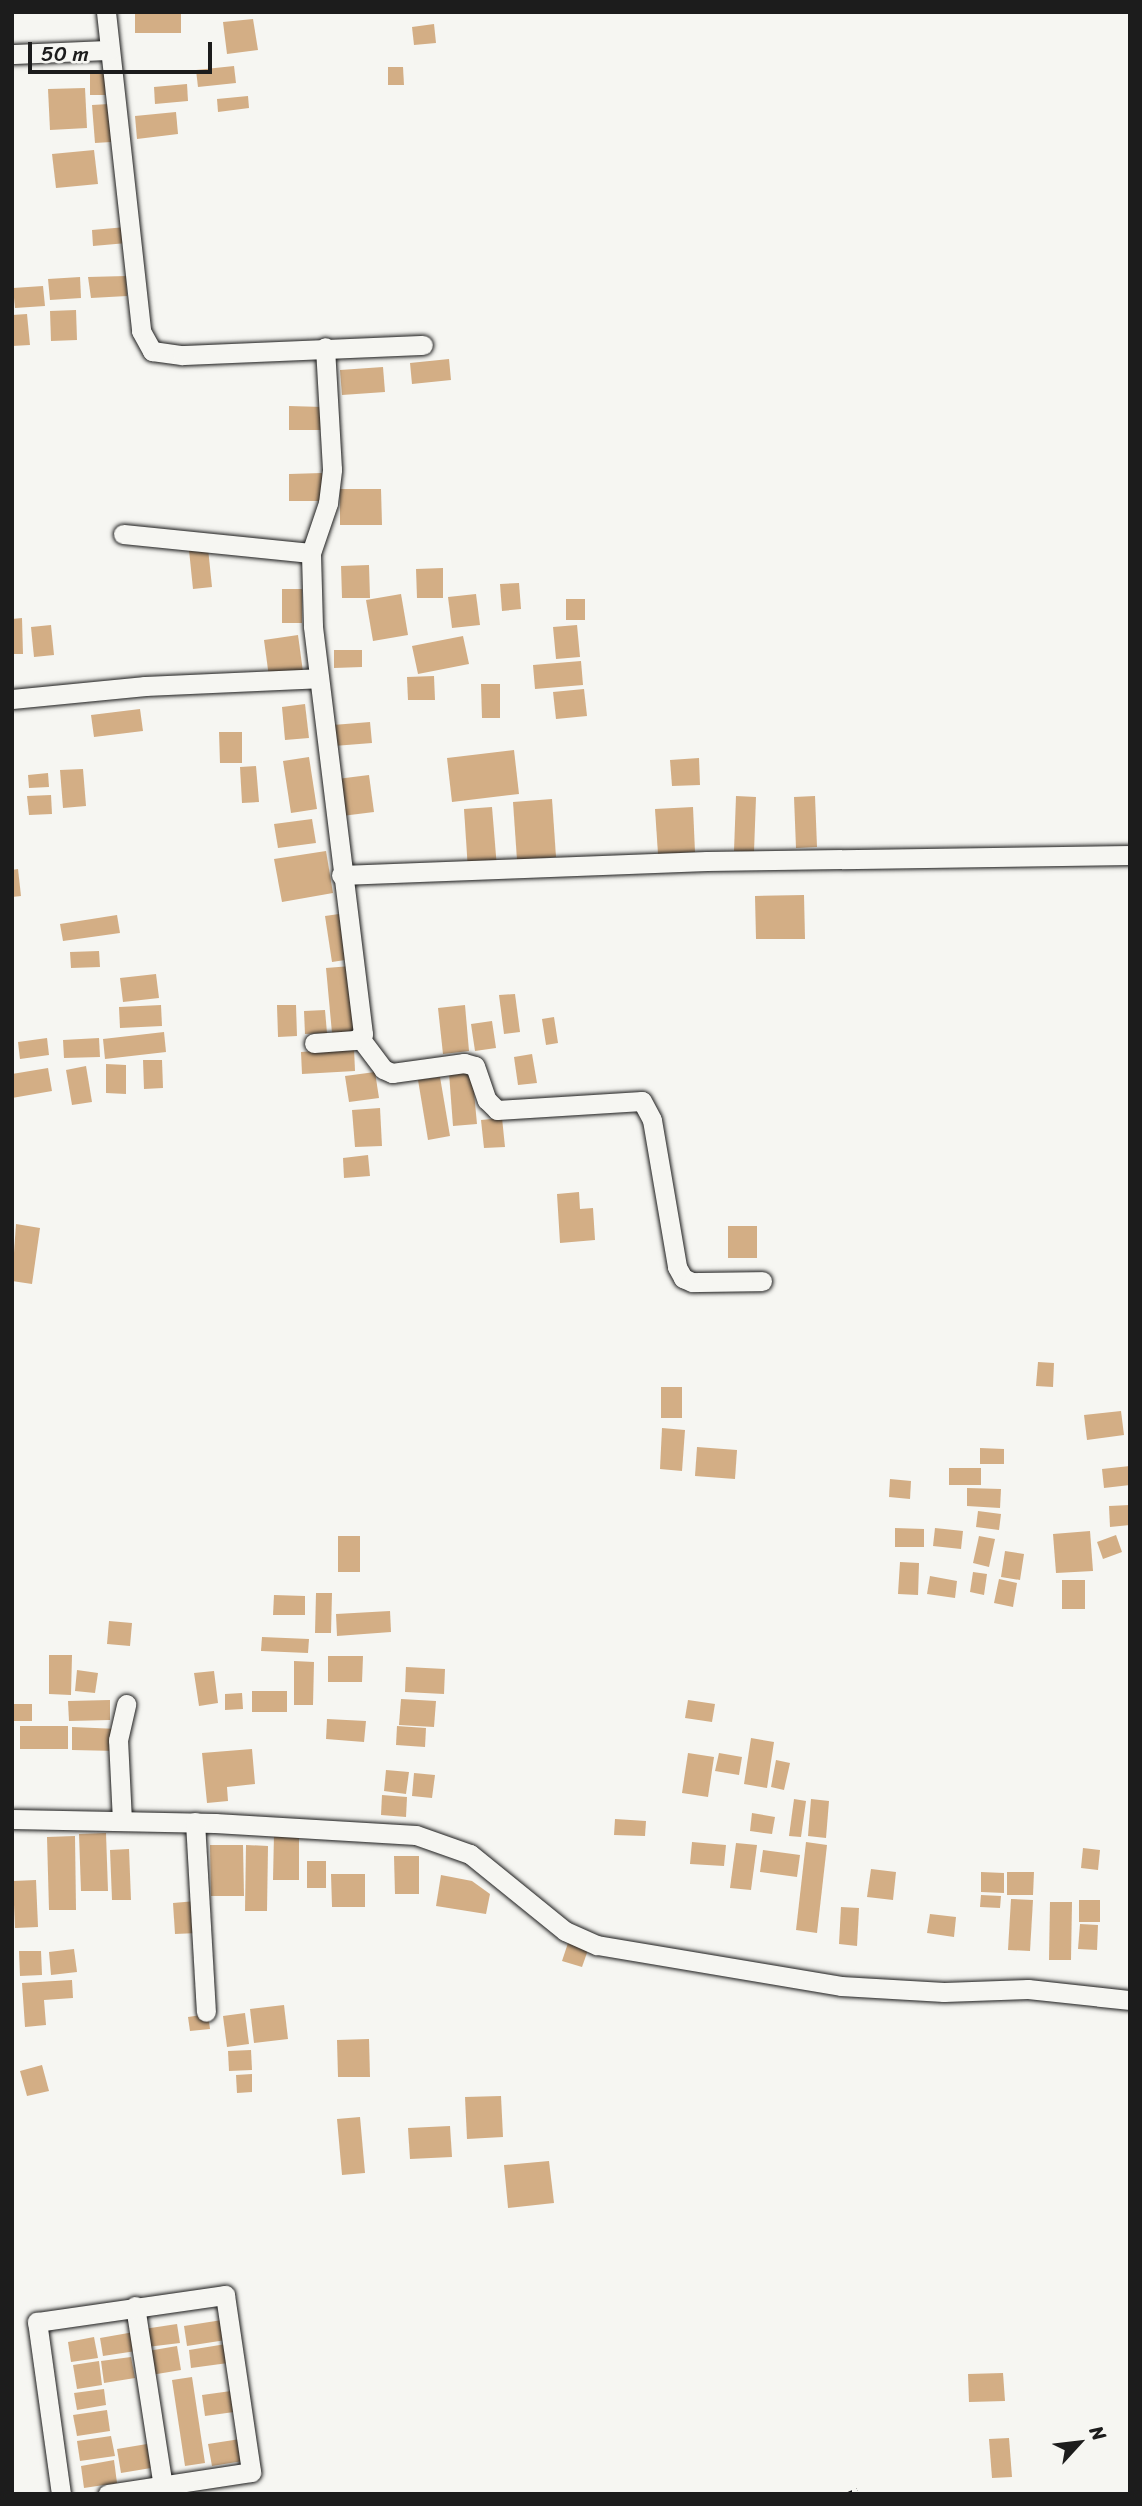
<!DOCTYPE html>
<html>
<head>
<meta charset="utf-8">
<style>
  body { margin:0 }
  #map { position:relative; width:1142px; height:2506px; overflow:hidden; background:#f6f6f2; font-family:Sriracha,sans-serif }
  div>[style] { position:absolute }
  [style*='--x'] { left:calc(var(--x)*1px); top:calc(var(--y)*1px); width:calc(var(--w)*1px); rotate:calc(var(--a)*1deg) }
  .building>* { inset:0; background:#d3ae85 }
  .path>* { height:4.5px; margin-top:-2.25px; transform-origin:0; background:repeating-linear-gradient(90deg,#1c1c1c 0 5px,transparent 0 10px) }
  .roads { filter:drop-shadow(0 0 2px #1c1c1c) drop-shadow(0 0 2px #1c1c1c) }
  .minor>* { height:19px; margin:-9.5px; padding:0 9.5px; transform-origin:9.5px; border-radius:9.5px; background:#f6f6f2 }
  span { translate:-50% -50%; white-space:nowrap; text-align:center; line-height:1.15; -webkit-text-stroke:5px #f6f6f2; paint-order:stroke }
  .frame { position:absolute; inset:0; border:14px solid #1c1c1c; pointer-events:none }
  .north { position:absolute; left:1044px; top:2408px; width:70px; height:70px; -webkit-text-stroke:5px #f6f6f2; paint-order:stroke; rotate:63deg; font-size:19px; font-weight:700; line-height:28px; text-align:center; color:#1c1c1c }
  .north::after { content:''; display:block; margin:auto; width:24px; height:32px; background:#1c1c1c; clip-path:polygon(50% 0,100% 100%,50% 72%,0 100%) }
  .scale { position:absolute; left:28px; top:42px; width:184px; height:32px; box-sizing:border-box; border:4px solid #1c1c1c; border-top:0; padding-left:9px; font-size:21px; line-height:24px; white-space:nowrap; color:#1c1c1c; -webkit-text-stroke:5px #f6f6f2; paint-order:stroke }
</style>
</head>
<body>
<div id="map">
  <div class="building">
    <div style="clip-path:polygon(135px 12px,181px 12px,181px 33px,135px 33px)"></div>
    <div style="clip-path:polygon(253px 19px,258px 50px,227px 54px,223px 22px)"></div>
    <div style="clip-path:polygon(434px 24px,436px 43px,414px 45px,412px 27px)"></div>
    <div style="clip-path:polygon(234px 66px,236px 83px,198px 87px,196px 70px)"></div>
    <div style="clip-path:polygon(388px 67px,403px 67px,404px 85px,388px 85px)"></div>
    <div style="clip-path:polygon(90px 70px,106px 70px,105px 95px,90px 95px)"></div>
    <div style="clip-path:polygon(187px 84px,188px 101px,155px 104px,154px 87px)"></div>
    <div style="clip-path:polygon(85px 88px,87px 128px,50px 130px,48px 89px)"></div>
    <div style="clip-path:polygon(248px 96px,249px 108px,218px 112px,217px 99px)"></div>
    <div style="clip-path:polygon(109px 104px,111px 142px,95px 143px,92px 105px)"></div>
    <div style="clip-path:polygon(176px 112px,178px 134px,137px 139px,135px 116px)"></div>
    <div style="clip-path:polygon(94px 150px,98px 184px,56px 188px,52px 154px)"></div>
    <div style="clip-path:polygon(126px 227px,127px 243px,93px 246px,92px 230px)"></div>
    <div style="clip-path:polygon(126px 276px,127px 296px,91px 298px,88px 277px)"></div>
    <div style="clip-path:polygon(80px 277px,81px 298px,50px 300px,48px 279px)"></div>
    <div style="clip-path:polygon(43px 286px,45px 306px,15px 308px,13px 288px)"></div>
    <div style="clip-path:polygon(76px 310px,77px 340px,51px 341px,50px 311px)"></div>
    <div style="clip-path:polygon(27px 314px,30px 345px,12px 346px,12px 315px)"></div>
    <div style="clip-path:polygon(449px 359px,451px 380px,412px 384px,410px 363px)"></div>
    <div style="clip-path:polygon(383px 367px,385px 392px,342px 395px,340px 370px)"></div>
    <div style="clip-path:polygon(289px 406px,323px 407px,323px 430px,289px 430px)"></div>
    <div style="clip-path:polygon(322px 473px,323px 501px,289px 501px,289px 474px)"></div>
    <div style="clip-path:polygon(340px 489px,381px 489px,382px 525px,340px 525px)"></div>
    <div style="clip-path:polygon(208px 548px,212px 587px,193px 589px,189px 550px)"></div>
    <div style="clip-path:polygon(369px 565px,370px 598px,342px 598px,341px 566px)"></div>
    <div style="clip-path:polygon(443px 568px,443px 598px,417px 598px,416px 569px)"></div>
    <div style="clip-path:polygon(519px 583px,521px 609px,502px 611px,500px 584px)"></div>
    <div style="clip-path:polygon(282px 589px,302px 589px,302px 623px,282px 623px)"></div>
    <div style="clip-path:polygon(401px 594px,408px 635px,373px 641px,366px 600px)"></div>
    <div style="clip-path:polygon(476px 594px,480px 625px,452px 628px,448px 597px)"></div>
    <div style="clip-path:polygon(566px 599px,585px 599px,585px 620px,566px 620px)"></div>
    <div style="clip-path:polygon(22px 618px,23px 654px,12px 654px,12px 619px)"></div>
    <div style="clip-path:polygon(51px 625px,54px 655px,34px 657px,31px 627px)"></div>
    <div style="clip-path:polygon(577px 625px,580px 657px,556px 659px,553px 627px)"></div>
    <div style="clip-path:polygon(298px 635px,303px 672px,269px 677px,264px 640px)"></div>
    <div style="clip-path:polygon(463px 636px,469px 664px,418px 674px,412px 646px)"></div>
    <div style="clip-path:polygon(334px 650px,362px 650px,362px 667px,334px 668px)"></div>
    <div style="clip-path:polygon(581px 661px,583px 685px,535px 689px,533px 665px)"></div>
    <div style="clip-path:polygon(434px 676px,435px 700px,408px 700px,407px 677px)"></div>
    <div style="clip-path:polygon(481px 684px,500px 684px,500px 718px,482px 718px)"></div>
    <div style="clip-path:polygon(584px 689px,587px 716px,556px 719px,553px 692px)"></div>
    <div style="clip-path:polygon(305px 704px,309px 738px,285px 740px,282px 707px)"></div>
    <div style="clip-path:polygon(140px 709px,143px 731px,94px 737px,91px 715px)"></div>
    <div style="clip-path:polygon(370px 722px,372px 743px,334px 746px,333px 725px)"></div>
    <div style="clip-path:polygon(219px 732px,242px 732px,242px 763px,220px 763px)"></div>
    <div style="clip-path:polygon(514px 750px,519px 794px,452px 802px,447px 758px)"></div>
    <div style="clip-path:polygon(309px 757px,317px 809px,291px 813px,283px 761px)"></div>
    <div style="clip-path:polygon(699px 758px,700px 785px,672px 786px,670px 760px)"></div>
    <div style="clip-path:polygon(256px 766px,259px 802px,242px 803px,240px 767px)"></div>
    <div style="clip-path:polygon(83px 769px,86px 806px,63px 808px,60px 770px)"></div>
    <div style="clip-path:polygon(48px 773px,49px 787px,29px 788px,28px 775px)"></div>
    <div style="clip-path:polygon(369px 775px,374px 812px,342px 816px,337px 779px)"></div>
    <div style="clip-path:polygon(51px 795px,52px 814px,29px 815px,27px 796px)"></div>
    <div style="clip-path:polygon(736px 796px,756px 797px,754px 852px,734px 851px)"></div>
    <div style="clip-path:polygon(815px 796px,817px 847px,796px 848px,794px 797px)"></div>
    <div style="clip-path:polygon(552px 799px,556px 857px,517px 860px,513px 802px)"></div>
    <div style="clip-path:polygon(492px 807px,497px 868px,468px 870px,464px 809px)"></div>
    <div style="clip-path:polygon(693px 807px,695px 852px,658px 854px,655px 809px)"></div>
    <div style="clip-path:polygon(312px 819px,316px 843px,278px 848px,274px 824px)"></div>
    <div style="clip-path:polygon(326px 851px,333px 893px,282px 902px,274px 859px)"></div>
    <div style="clip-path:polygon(18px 869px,21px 896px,12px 897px,12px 870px)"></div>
    <div style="clip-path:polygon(804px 895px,805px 939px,756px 939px,755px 896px)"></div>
    <div style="clip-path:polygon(339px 914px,345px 960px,332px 962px,325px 916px)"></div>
    <div style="clip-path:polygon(117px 915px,120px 933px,63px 941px,60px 924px)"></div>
    <div style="clip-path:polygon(99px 951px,100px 967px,71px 968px,70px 952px)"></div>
    <div style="clip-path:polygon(351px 966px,358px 1031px,332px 1033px,326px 968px)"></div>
    <div style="clip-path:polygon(156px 974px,159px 998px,123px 1002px,120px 978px)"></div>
    <div style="clip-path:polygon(515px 994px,520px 1032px,504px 1034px,499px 995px)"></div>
    <div style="clip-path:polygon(161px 1005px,162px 1026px,120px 1028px,119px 1007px)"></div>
    <div style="clip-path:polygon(277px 1005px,296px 1005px,297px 1036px,278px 1037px)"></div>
    <div style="clip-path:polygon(465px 1005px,469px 1051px,443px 1054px,438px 1008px)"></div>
    <div style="clip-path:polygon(325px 1010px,327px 1033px,305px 1034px,304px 1011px)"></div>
    <div style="clip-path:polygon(554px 1017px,558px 1043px,546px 1045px,542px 1019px)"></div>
    <div style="clip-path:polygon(492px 1021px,496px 1048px,475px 1051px,471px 1024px)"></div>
    <div style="clip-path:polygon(164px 1032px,166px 1052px,105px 1059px,103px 1039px)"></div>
    <div style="clip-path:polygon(47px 1038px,49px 1055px,20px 1059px,18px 1042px)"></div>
    <div style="clip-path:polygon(99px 1038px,100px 1057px,64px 1058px,63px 1040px)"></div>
    <div style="clip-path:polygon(354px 1048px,355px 1071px,302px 1074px,301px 1052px)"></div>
    <div style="clip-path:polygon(532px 1054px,537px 1083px,518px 1085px,514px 1057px)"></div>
    <div style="clip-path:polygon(143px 1060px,162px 1060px,163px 1088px,144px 1089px)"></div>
    <div style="clip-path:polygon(106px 1064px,126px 1065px,126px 1094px,106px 1093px)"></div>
    <div style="clip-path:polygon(86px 1066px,92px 1102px,72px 1105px,66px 1070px)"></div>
    <div style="clip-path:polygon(48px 1068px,52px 1091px,12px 1098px,12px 1074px)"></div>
    <div style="clip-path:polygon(472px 1071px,477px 1124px,453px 1126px,449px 1073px)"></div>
    <div style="clip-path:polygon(375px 1072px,379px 1098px,349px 1102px,345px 1076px)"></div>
    <div style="clip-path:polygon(440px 1077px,450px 1136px,428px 1140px,418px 1080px)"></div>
    <div style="clip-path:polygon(380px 1108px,382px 1146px,355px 1147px,352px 1110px)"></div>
    <div style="clip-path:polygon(502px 1118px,505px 1147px,484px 1148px,481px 1120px)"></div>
    <div style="clip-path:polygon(368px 1155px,370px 1176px,344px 1178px,343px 1158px)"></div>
    <div style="clip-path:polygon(579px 1192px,580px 1209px,593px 1208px,595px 1240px,560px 1243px,557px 1194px)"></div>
    <div style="clip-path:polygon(16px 1224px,40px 1228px,32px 1284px,12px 1281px)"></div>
    <div style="clip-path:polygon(728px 1226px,757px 1226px,757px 1258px,728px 1258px)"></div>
    <div style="clip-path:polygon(1038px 1362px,1054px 1363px,1053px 1387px,1036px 1386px)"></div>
    <div style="clip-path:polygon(661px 1387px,682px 1387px,682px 1418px,661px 1418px)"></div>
    <div style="clip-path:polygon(1121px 1411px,1124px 1435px,1087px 1440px,1084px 1415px)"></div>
    <div style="clip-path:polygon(662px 1428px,685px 1430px,682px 1471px,660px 1469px)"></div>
    <div style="clip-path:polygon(697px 1447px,737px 1450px,735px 1479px,695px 1476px)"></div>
    <div style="clip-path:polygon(980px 1448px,1004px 1449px,1004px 1464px,980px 1464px)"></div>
    <div style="clip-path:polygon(1130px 1466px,1130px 1485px,1104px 1488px,1102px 1469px)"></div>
    <div style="clip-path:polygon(949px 1468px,981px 1468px,981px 1485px,949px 1485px)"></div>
    <div style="clip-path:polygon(890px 1479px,911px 1481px,910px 1499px,889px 1497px)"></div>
    <div style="clip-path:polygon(967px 1488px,1001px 1489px,1000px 1508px,967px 1506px)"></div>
    <div style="clip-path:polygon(1130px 1505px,1130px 1525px,1110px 1527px,1109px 1506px)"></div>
    <div style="clip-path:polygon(978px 1511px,1001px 1514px,999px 1530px,976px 1527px)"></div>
    <div style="clip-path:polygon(895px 1528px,924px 1529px,924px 1547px,895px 1547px)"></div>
    <div style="clip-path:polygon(935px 1528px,963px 1531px,961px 1549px,933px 1546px)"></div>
    <div style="clip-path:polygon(1090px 1531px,1093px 1571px,1056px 1573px,1053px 1534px)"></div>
    <div style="clip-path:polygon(1116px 1535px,1122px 1552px,1103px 1559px,1097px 1542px)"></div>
    <div style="clip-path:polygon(338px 1536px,360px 1536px,360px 1572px,338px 1572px)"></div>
    <div style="clip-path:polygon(979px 1536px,995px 1539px,989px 1567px,973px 1563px)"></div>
    <div style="clip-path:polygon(1005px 1551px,1024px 1554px,1020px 1580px,1001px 1577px)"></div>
    <div style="clip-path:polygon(900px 1562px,919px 1563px,918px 1595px,898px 1594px)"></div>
    <div style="clip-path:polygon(973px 1572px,987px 1574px,984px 1595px,970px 1592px)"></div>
    <div style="clip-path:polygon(930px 1576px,957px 1581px,955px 1598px,927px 1594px)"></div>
    <div style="clip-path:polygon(999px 1579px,1017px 1583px,1013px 1607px,994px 1603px)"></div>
    <div style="clip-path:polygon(1062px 1580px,1085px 1580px,1085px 1609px,1062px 1609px)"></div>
    <div style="clip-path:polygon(316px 1593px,332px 1593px,331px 1633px,315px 1633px)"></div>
    <div style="clip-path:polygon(274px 1595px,305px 1596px,305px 1615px,273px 1615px)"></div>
    <div style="clip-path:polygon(390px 1611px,391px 1632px,337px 1636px,336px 1614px)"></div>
    <div style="clip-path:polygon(109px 1621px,132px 1623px,130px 1646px,107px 1644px)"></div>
    <div style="clip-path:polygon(262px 1637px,309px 1639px,308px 1653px,261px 1651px)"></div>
    <div style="clip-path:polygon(49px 1655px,72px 1655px,71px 1695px,49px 1694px)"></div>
    <div style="clip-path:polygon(328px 1656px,363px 1656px,362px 1682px,328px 1682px)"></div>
    <div style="clip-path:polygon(294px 1661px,314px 1662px,313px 1705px,294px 1705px)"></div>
    <div style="clip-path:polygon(406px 1667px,445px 1669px,444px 1694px,405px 1692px)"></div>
    <div style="clip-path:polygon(77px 1670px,98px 1673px,95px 1693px,75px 1691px)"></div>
    <div style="clip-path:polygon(214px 1671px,218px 1703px,199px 1706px,194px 1673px)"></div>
    <div style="clip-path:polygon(252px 1691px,287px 1691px,287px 1712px,252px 1712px)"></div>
    <div style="clip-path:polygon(242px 1693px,243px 1709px,225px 1710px,225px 1694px)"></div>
    <div style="clip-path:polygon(401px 1699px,436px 1701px,434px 1727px,399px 1725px)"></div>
    <div style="clip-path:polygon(110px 1700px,110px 1720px,69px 1721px,68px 1701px)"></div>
    <div style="clip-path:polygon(688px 1700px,715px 1704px,712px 1722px,685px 1718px)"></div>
    <div style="clip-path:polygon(12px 1704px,32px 1704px,32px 1721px,12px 1721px)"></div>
    <div style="clip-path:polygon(327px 1719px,366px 1721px,364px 1742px,326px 1739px)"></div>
    <div style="clip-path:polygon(20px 1726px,68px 1726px,68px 1749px,20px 1749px)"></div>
    <div style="clip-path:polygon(397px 1726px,426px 1728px,425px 1747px,396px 1745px)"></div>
    <div style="clip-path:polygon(72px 1727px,118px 1729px,117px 1751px,72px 1750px)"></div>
    <div style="clip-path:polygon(751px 1738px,774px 1742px,767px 1788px,744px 1784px)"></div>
    <div style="clip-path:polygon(252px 1749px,255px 1784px,227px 1787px,228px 1801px,207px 1803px,202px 1753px)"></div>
    <div style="clip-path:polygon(688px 1753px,714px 1757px,708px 1797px,682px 1793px)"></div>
    <div style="clip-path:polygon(719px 1753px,742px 1757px,739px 1775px,715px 1771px)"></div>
    <div style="clip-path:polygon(776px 1760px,790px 1763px,784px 1790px,771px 1787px)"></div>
    <div style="clip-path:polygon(386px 1770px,409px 1772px,406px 1794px,384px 1791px)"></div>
    <div style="clip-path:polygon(414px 1773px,435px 1775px,432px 1798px,412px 1796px)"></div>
    <div style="clip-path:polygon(382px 1795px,407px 1797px,406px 1817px,381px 1815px)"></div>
    <div style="clip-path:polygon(794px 1799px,806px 1801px,801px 1837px,789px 1836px)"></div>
    <div style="clip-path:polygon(811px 1799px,829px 1801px,826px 1838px,808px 1836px)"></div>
    <div style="clip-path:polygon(752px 1813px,775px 1817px,772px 1834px,750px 1831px)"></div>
    <div style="clip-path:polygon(615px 1819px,646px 1821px,645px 1836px,614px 1835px)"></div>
    <div style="clip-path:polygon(106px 1833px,108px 1891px,81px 1891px,79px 1834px)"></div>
    <div style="clip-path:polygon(274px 1834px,299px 1835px,299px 1880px,273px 1880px)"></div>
    <div style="clip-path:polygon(75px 1836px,76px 1910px,49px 1910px,47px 1837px)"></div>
    <div style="clip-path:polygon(692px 1842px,726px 1845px,724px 1866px,690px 1864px)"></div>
    <div style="clip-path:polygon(806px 1842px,827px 1845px,817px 1933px,796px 1930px)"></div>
    <div style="clip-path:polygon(736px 1843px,757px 1845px,751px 1890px,730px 1888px)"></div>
    <div style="clip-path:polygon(210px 1845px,243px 1845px,244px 1896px,211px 1896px)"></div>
    <div style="clip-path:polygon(246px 1845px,268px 1846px,267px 1911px,245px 1911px)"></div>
    <div style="clip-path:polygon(1083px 1848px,1100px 1850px,1098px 1870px,1081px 1868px)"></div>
    <div style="clip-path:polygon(129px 1849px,131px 1900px,112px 1900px,110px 1850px)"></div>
    <div style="clip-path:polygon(763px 1850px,800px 1855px,797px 1877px,760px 1872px)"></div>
    <div style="clip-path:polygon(394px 1856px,419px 1856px,419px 1894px,395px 1894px)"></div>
    <div style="clip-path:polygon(307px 1861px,326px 1861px,326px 1888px,307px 1888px)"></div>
    <div style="clip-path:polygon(871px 1869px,896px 1872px,893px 1900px,867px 1897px)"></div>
    <div style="clip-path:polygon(981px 1872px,1004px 1873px,1004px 1893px,981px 1892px)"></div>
    <div style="clip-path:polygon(1007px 1872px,1034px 1872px,1033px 1895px,1007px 1895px)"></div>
    <div style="clip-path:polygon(331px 1874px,365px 1874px,365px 1907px,332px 1907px)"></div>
    <div style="clip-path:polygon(441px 1875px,472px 1881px,490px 1894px,486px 1914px,436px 1906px)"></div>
    <div style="clip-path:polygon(36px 1880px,38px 1927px,15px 1928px,13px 1881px)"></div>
    <div style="clip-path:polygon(981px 1895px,1001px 1896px,1000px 1908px,980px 1907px)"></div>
    <div style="clip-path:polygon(1011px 1899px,1033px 1900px,1030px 1951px,1008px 1950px)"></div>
    <div style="clip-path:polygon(1079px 1900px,1100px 1900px,1100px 1922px,1079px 1922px)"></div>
    <div style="clip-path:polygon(196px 1901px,198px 1933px,175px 1934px,173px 1903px)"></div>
    <div style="clip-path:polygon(1050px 1902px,1072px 1902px,1071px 1960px,1049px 1960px)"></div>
    <div style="clip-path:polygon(841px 1907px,859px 1908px,857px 1946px,839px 1944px)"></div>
    <div style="clip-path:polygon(930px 1914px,956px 1917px,954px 1937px,927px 1933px)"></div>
    <div style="clip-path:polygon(1080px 1924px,1098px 1925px,1097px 1950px,1078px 1949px)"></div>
    <div style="clip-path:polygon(568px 1943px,588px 1950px,582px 1967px,562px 1961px)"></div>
    <div style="clip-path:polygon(74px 1949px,77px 1972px,51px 1975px,49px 1952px)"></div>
    <div style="clip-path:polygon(19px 1951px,41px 1951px,42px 1975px,20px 1976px)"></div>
    <div style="clip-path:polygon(72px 1980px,73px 1998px,44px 2000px,46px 2025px,25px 2027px,22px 1983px)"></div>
    <div style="clip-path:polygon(284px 2005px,288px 2039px,254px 2043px,250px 2009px)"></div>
    <div style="clip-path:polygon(245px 2013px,249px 2044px,227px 2047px,223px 2016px)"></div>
    <div style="clip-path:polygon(208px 2014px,210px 2029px,190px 2031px,188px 2017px)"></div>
    <div style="clip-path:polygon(369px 2039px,370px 2077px,338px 2077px,337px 2040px)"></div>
    <div style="clip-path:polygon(251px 2050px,252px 2070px,229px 2071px,228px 2051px)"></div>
    <div style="clip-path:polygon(42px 2065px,49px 2091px,27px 2096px,20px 2071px)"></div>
    <div style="clip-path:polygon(252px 2074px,252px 2092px,237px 2093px,236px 2075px)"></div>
    <div style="clip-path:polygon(501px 2096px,503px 2137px,467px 2139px,465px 2097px)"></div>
    <div style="clip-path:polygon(360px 2117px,365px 2173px,342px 2175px,337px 2119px)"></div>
    <div style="clip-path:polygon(450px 2126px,452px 2157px,410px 2159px,408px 2128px)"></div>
    <div style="clip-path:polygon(549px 2161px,554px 2203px,508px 2208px,504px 2165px)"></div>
    <div style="clip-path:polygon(222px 2320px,226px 2340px,187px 2346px,184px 2326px)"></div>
    <div style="clip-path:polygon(177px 2324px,180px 2343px,147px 2347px,144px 2329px)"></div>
    <div style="clip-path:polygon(134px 2332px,136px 2351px,103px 2356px,100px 2338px)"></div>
    <div style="clip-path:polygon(94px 2337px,98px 2358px,71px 2362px,68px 2342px)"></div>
    <div style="clip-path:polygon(226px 2344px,228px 2363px,191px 2368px,189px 2350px)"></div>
    <div style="clip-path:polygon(177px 2346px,181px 2370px,151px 2375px,148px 2351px)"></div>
    <div style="clip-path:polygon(131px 2357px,135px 2378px,104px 2383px,101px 2361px)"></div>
    <div style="clip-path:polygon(99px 2361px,102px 2385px,77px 2389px,73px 2365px)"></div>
    <div style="clip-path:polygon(1003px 2373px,1005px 2401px,969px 2402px,968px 2374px)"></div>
    <div style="clip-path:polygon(192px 2377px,205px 2463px,185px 2466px,172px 2380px)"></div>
    <div style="clip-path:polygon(104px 2389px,106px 2405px,77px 2410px,74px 2393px)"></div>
    <div style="clip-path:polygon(231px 2391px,234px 2412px,205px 2416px,202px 2395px)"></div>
    <div style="clip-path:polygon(107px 2410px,110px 2431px,77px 2436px,73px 2415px)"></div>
    <div style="clip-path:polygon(111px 2436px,115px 2456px,80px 2461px,77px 2441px)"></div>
    <div style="clip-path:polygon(1009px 2438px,1012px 2477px,992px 2478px,989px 2439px)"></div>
    <div style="clip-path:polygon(240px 2439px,243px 2461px,212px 2466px,208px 2444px)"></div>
    <div style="clip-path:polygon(147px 2444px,151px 2468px,121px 2473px,117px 2449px)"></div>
    <div style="clip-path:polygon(114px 2460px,117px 2483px,84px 2488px,81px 2466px)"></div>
  </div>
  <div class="path">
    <div style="--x:848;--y:2494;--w:10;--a:-24"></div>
  </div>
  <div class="roads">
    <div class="minor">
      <div style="--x:106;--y:12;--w:321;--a:83.7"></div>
      <div style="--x:141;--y:331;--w:23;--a:61"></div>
      <div style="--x:152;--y:351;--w:30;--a:8"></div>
      <div style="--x:182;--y:355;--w:241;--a:-2.4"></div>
      <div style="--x:12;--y:54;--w:97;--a:-2.4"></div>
      <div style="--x:123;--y:534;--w:189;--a:5.8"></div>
      <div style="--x:12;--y:699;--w:134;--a:-5.6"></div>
      <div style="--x:145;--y:686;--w:173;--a:-2.6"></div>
      <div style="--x:341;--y:875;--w:366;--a:-2.2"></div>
      <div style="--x:707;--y:861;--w:423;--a:-0.8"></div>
      <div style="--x:360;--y:1038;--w:39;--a:53"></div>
      <div style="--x:383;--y:1069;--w:10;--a:24"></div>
      <div style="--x:392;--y:1073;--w:73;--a:-7.9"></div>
      <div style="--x:464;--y:1063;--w:11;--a:15"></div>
      <div style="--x:475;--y:1066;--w:36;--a:71"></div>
      <div style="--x:487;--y:1100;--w:14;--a:45"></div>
      <div style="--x:497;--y:1110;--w:145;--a:-3.6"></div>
      <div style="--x:642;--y:1101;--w:21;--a:62"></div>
      <div style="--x:652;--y:1120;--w:149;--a:80.3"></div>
      <div style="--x:677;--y:1267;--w:13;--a:61"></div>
      <div style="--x:683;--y:1278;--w:10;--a:24"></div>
      <div style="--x:692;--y:1282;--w:70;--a:-0.8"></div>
      <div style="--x:314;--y:1043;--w:41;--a:-4.2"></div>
      <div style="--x:355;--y:1040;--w:10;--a:-37"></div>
      <div style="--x:363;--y:1034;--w:411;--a:-97"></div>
      <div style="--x:313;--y:626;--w:73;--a:-91.6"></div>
      <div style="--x:311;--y:553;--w:53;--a:-71.2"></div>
      <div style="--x:328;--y:503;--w:34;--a:-83"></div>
      <div style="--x:332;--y:469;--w:122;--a:-93.3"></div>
      <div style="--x:12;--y:1819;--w:203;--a:1.1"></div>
      <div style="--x:215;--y:1823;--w:201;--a:3.4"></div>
      <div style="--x:416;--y:1835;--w:57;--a:19.4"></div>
      <div style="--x:470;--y:1854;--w:122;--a:39"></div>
      <div style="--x:565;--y:1931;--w:35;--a:24"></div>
      <div style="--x:597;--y:1945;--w:247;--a:9.5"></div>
      <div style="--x:841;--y:1986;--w:103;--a:3.3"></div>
      <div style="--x:944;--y:1992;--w:84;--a:-2"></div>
      <div style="--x:1028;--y:1989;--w:103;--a:6.2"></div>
      <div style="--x:122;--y:1821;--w:81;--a:-92.8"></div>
      <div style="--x:118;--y:1740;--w:37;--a:-77"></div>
      <div style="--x:195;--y:1822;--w:190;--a:86.7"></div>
      <div style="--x:135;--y:2306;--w:182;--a:81.2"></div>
      <div style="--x:61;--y:2494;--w:174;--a:-97.9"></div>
      <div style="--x:37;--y:2322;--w:190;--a:-8.2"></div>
      <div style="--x:225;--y:2295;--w:179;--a:81.6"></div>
      <div style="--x:251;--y:2472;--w:145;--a:171.3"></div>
    </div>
  </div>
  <div class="frame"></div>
  <div class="north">N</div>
  <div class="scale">50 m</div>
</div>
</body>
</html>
